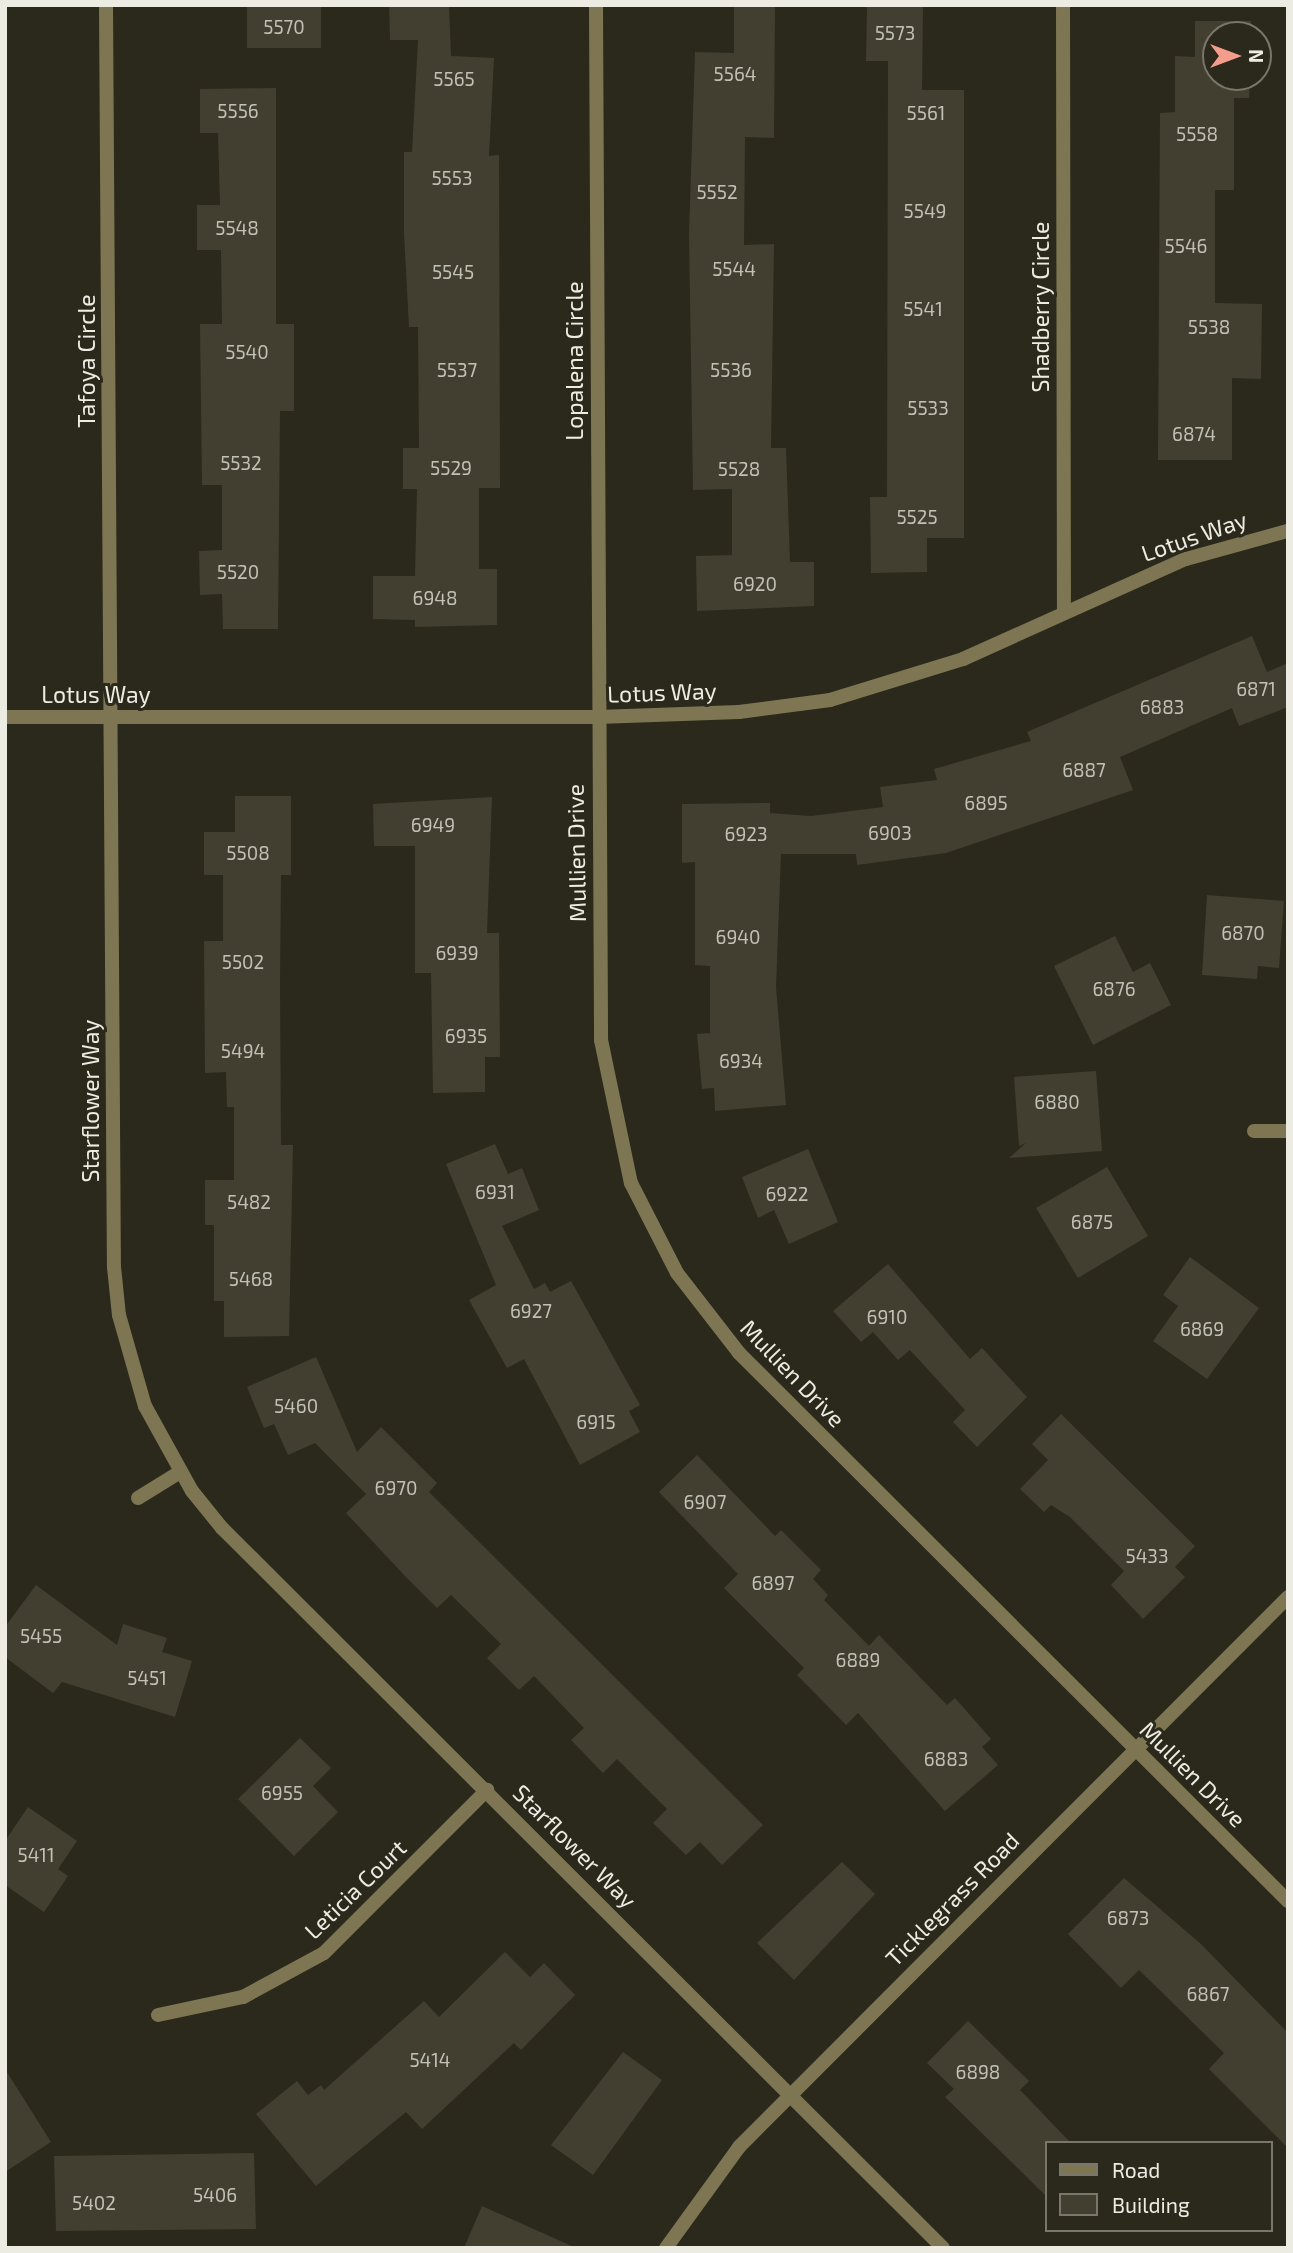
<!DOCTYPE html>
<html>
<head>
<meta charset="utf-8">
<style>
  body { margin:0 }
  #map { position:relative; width:1293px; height:2253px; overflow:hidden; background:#2b291b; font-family:"Exo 2",sans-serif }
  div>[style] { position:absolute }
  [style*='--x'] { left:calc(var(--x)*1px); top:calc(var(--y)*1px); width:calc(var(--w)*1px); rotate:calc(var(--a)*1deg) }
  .building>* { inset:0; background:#423f30 }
  .street>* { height:14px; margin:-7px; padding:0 7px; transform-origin:7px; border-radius:7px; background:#7e7653 }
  span { translate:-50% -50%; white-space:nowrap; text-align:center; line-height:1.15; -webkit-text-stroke:6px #2b291b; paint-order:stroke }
  .number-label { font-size:19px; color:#c2c1b6 }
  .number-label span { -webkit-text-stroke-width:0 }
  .street-label { font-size:23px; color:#edece3 }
  .frame { position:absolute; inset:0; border:7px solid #edece3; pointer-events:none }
  .legend { position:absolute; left:1045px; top:2141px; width:228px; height:91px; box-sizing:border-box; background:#2b291b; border:2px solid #79776b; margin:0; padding:9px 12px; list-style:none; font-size:21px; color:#edece3 }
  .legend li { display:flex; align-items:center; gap:14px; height:35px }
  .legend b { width:35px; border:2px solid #79776b }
  .north { position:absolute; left:1202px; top:21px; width:70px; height:70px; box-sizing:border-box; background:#2b291b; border:2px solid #79776b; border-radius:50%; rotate:90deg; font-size:19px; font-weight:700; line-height:28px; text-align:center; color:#edece3 }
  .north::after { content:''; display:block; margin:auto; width:24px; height:32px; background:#f59d8d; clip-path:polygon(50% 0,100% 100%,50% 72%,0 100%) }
</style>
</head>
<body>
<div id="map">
  <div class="building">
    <div style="clip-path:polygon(247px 5px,321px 5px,321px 48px,247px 48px)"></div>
    <div style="clip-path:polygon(389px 5px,449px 5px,451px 56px,494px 58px,489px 156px,499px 155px,500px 488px,479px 488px,479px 569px,497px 569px,497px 625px,415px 627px,415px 620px,373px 619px,373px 576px,415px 576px,417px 489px,403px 489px,403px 448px,419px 448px,418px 327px,409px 327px,404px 233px,404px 152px,412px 152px,418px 40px,390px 40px)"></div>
    <div style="clip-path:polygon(734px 5px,775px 5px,774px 138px,745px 137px,744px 245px,774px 244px,771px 448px,786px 448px,790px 562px,814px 562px,814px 606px,697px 611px,696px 556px,732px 555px,732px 489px,693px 490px,689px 233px,695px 52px,734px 53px)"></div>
    <div style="clip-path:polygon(867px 5px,923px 5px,922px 90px,964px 90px,964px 538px,927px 538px,927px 572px,871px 573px,870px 497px,887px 497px,888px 61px,866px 61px)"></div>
    <div style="clip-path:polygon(1195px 21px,1251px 21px,1250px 35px,1216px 35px,1216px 77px,1250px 77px,1249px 98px,1234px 98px,1234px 190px,1215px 190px,1215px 303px,1262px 304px,1261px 379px,1232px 378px,1232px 460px,1158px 460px,1160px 113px,1175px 112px,1175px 56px,1195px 57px)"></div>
    <div style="clip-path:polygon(276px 88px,276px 324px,294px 324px,294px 411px,280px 411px,278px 629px,223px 629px,222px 594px,200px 595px,199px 551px,222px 550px,222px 485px,202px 485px,200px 324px,222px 324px,221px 250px,197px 250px,197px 205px,220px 205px,218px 133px,200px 133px,200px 89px)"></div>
    <div style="clip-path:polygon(1252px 636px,1267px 672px,1288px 663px,1288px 707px,1239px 726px,1232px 708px,1120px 757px,1133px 790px,946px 853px,857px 865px,856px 854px,781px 854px,776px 987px,786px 1105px,715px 1111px,714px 1088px,702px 1089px,697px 1034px,710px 1033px,710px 966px,695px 965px,695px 862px,682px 863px,682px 804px,770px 803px,770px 813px,811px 816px,883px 807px,880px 787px,937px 780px,934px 769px,1031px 741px,1027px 732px)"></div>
    <div style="clip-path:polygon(235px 796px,291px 796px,291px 875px,281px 875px,280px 984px,281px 1145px,293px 1145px,289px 1336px,224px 1337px,224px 1301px,214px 1301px,214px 1225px,205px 1225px,205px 1180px,234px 1180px,234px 1107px,227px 1107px,226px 1072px,205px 1073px,204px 941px,223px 941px,223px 875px,204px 875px,204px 832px,235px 832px)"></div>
    <div style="clip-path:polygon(492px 797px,487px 933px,499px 933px,500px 1057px,485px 1057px,485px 1092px,433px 1093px,431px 973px,415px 973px,415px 846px,374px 846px,373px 804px)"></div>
    <div style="clip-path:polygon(1207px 895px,1284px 901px,1279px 968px,1258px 966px,1257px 979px,1202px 975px)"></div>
    <div style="clip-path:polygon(1115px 936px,1133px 972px,1150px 963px,1171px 1005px,1093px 1045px,1054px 966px)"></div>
    <div style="clip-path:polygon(1096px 1071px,1102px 1151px,1009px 1158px,1026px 1143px,1019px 1146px,1014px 1077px)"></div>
    <div style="clip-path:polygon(495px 1144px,508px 1174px,522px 1168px,539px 1210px,502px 1226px,534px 1289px,545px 1283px,550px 1292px,571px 1281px,640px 1405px,629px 1411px,640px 1432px,580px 1465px,524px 1359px,507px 1368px,469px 1300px,496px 1285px,446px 1164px)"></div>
    <div style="clip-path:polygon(808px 1149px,838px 1222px,789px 1244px,774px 1210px,758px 1218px,742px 1177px)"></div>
    <div style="clip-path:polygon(1107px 1167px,1148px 1236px,1078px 1278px,1036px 1208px)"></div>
    <div style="clip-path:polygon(1190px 1257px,1259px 1308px,1207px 1379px,1153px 1341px,1178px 1306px,1163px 1295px)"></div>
    <div style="clip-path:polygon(888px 1264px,970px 1359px,982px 1348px,1027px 1397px,977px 1447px,953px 1422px,965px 1410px,910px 1350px,898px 1360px,873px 1332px,861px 1342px,833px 1311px)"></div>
    <div style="clip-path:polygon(316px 1357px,357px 1452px,381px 1427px,437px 1483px,429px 1492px,763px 1825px,722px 1865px,700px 1842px,686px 1855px,653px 1823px,667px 1809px,617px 1759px,603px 1773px,571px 1740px,584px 1728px,534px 1676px,519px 1690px,487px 1658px,501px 1644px,451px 1595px,437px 1608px,405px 1576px,346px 1513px,366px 1494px,315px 1443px,288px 1455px,274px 1424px,264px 1428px,247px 1387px)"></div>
    <div style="clip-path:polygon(1061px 1414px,1195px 1546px,1175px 1567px,1185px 1577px,1143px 1619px,1111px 1585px,1124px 1571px,1070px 1517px,1051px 1505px,1044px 1512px,1020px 1489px,1048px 1460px,1032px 1444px)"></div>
    <div style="clip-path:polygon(697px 1455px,775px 1536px,781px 1530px,821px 1570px,813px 1579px,828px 1595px,824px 1600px,869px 1646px,879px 1635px,947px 1705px,955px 1698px,991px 1739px,982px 1747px,998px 1765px,945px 1811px,858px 1713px,846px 1725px,797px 1675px,804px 1668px,724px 1588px,738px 1574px,659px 1492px)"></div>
    <div style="clip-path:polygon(36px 1585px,117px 1645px,123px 1624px,167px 1638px,162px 1652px,192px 1661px,175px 1717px,62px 1682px,53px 1693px,5px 1657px,5px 1627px)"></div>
    <div style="clip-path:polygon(300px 1738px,331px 1768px,313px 1786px,338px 1812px,294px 1856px,238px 1799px)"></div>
    <div style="clip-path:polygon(28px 1807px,77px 1841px,58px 1869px,68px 1876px,44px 1912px,5px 1885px,5px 1841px)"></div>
    <div style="clip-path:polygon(842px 1862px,875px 1894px,794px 1980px,757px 1943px)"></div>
    <div style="clip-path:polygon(1124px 1878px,1201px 1944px,1288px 2033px,1288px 2148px,1209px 2069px,1224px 2053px,1139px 1970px,1121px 1988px,1068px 1934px)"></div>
    <div style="clip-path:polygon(505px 1952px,530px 1977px,544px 1963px,575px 1995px,521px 2050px,514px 2043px,422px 2129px,406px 2112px,316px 2186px,256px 2114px,297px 2081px,308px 2095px,321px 2085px,324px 2090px,424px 2001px,439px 2017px)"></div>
    <div style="clip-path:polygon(968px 2021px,1029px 2081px,1020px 2090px,1071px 2143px,1046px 2143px,1046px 2196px,945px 2097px,954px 2089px,927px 2063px)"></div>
    <div style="clip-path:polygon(623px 2052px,662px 2080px,593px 2175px,551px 2145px)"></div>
    <div style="clip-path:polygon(5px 2069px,51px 2142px,5px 2172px)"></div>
    <div style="clip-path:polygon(254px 2153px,256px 2229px,56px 2231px,54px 2156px)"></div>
    <div style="clip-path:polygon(482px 2206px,576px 2248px,464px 2248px)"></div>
  </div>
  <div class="street">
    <div style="--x:106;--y:5;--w:1262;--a:89.64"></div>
    <div style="--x:114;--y:1267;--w:48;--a:84.1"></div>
    <div style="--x:119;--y:1315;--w:95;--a:74.1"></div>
    <div style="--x:145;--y:1406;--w:97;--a:61.1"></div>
    <div style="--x:192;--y:1491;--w:48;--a:51"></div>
    <div style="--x:222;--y:1528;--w:1019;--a:44.96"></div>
    <div style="--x:596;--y:5;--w:1035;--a:89.72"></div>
    <div style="--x:601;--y:1040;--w:146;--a:78.2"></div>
    <div style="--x:631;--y:1183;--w:101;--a:62.9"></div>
    <div style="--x:677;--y:1273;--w:101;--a:52.2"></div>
    <div style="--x:739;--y:1353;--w:776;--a:44.95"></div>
    <div style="--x:1063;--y:5;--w:604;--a:89.91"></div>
    <div style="--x:5;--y:717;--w:593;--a:0"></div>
    <div style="--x:598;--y:717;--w:141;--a:-2"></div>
    <div style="--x:739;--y:712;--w:92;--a:-7.5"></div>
    <div style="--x:830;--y:700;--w:139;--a:-17.1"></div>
    <div style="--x:963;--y:659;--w:244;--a:-24.2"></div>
    <div style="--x:1186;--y:559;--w:106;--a:-15.4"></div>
    <div style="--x:1254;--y:1131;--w:34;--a:0"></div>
    <div style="--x:138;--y:1498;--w:49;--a:-31.8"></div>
    <div style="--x:158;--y:2015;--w:87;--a:-12"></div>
    <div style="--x:243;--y:1997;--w:92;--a:-28.5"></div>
    <div style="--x:324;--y:1953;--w:231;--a:-45"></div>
    <div style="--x:666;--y:2248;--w:125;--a:-54.1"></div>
    <div style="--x:739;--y:2147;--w:777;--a:-45.05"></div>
  </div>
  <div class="number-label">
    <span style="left:284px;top:27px">5570</span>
    <span style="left:895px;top:33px">5573</span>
    <span style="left:735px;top:74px">5564</span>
    <span style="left:454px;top:79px">5565</span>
    <span style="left:238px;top:111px">5556</span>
    <span style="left:926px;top:113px">5561</span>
    <span style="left:1197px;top:134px">5558</span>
    <span style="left:452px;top:178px">5553</span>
    <span style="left:717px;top:192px">5552</span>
    <span style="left:925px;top:211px">5549</span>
    <span style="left:237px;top:228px">5548</span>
    <span style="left:1186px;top:246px">5546</span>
    <span style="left:734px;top:269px">5544</span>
    <span style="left:453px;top:272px">5545</span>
    <span style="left:923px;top:309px">5541</span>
    <span style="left:1209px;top:327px">5538</span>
    <span style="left:247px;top:352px">5540</span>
    <span style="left:457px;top:370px">5537</span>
    <span style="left:731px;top:370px">5536</span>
    <span style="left:928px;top:408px">5533</span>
    <span style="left:1194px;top:434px">6874</span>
    <span style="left:241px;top:463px">5532</span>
    <span style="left:451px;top:468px">5529</span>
    <span style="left:739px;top:469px">5528</span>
    <span style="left:917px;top:517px">5525</span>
    <span style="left:238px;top:572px">5520</span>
    <span style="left:755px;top:584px">6920</span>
    <span style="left:435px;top:598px">6948</span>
    <span style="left:1256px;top:689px">6871</span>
    <span style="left:1162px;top:707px">6883</span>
    <span style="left:1084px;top:770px">6887</span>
    <span style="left:986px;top:803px">6895</span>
    <span style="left:433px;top:825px">6949</span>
    <span style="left:890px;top:833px">6903</span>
    <span style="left:746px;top:834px">6923</span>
    <span style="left:248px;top:853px">5508</span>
    <span style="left:1243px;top:933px">6870</span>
    <span style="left:738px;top:937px">6940</span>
    <span style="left:457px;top:953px">6939</span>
    <span style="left:243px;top:962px">5502</span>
    <span style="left:1114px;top:989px">6876</span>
    <span style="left:466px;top:1036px">6935</span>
    <span style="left:243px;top:1051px">5494</span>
    <span style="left:741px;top:1061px">6934</span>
    <span style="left:1057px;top:1102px">6880</span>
    <span style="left:495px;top:1192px">6931</span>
    <span style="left:787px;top:1194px">6922</span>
    <span style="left:249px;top:1202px">5482</span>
    <span style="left:1092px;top:1222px">6875</span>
    <span style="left:251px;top:1279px">5468</span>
    <span style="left:531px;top:1311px">6927</span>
    <span style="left:887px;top:1317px">6910</span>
    <span style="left:1202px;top:1329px">6869</span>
    <span style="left:296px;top:1406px">5460</span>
    <span style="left:596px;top:1422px">6915</span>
    <span style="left:396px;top:1488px">6970</span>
    <span style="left:705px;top:1502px">6907</span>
    <span style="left:1147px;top:1556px">5433</span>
    <span style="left:773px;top:1583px">6897</span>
    <span style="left:41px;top:1636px">5455</span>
    <span style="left:858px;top:1660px">6889</span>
    <span style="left:147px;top:1678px">5451</span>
    <span style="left:946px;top:1759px">6883</span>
    <span style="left:282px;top:1793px">6955</span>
    <span style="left:36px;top:1855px">5411</span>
    <span style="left:1128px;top:1918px">6873</span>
    <span style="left:1208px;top:1994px">6867</span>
    <span style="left:430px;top:2060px">5414</span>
    <span style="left:978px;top:2072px">6898</span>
    <span style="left:215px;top:2195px">5406</span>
    <span style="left:94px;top:2203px">5402</span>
  </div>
  <div class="street-label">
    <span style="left:1040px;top:307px;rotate:-90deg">Shadberry Circle</span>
    <span style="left:86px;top:361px;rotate:-90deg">Tafoya Circle</span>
    <span style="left:574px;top:361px;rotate:-90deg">Lopalena Circle</span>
    <span style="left:1194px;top:536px;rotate:-19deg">Lotus Way</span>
    <span style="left:662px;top:692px;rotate:-2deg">Lotus Way</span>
    <span style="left:96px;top:694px">Lotus Way</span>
    <span style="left:576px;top:853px;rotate:-91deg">Mullien Drive</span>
    <span style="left:90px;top:1101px;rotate:-90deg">Starflower Way</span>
    <span style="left:793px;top:1373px;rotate:46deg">Mullien Drive</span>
    <span style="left:1193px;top:1774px;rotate:45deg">Mullien Drive</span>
    <span style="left:575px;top:1846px;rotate:45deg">Starflower Way</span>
    <span style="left:355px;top:1889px;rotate:-44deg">Leticia Court</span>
    <span style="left:952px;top:1899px;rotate:-45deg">Ticklegrass Road</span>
  </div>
  <div class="frame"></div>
  <ul class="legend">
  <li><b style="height:9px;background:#7e7653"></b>Road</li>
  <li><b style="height:19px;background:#423f30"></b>Building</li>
  </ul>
  <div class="north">N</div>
</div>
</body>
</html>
